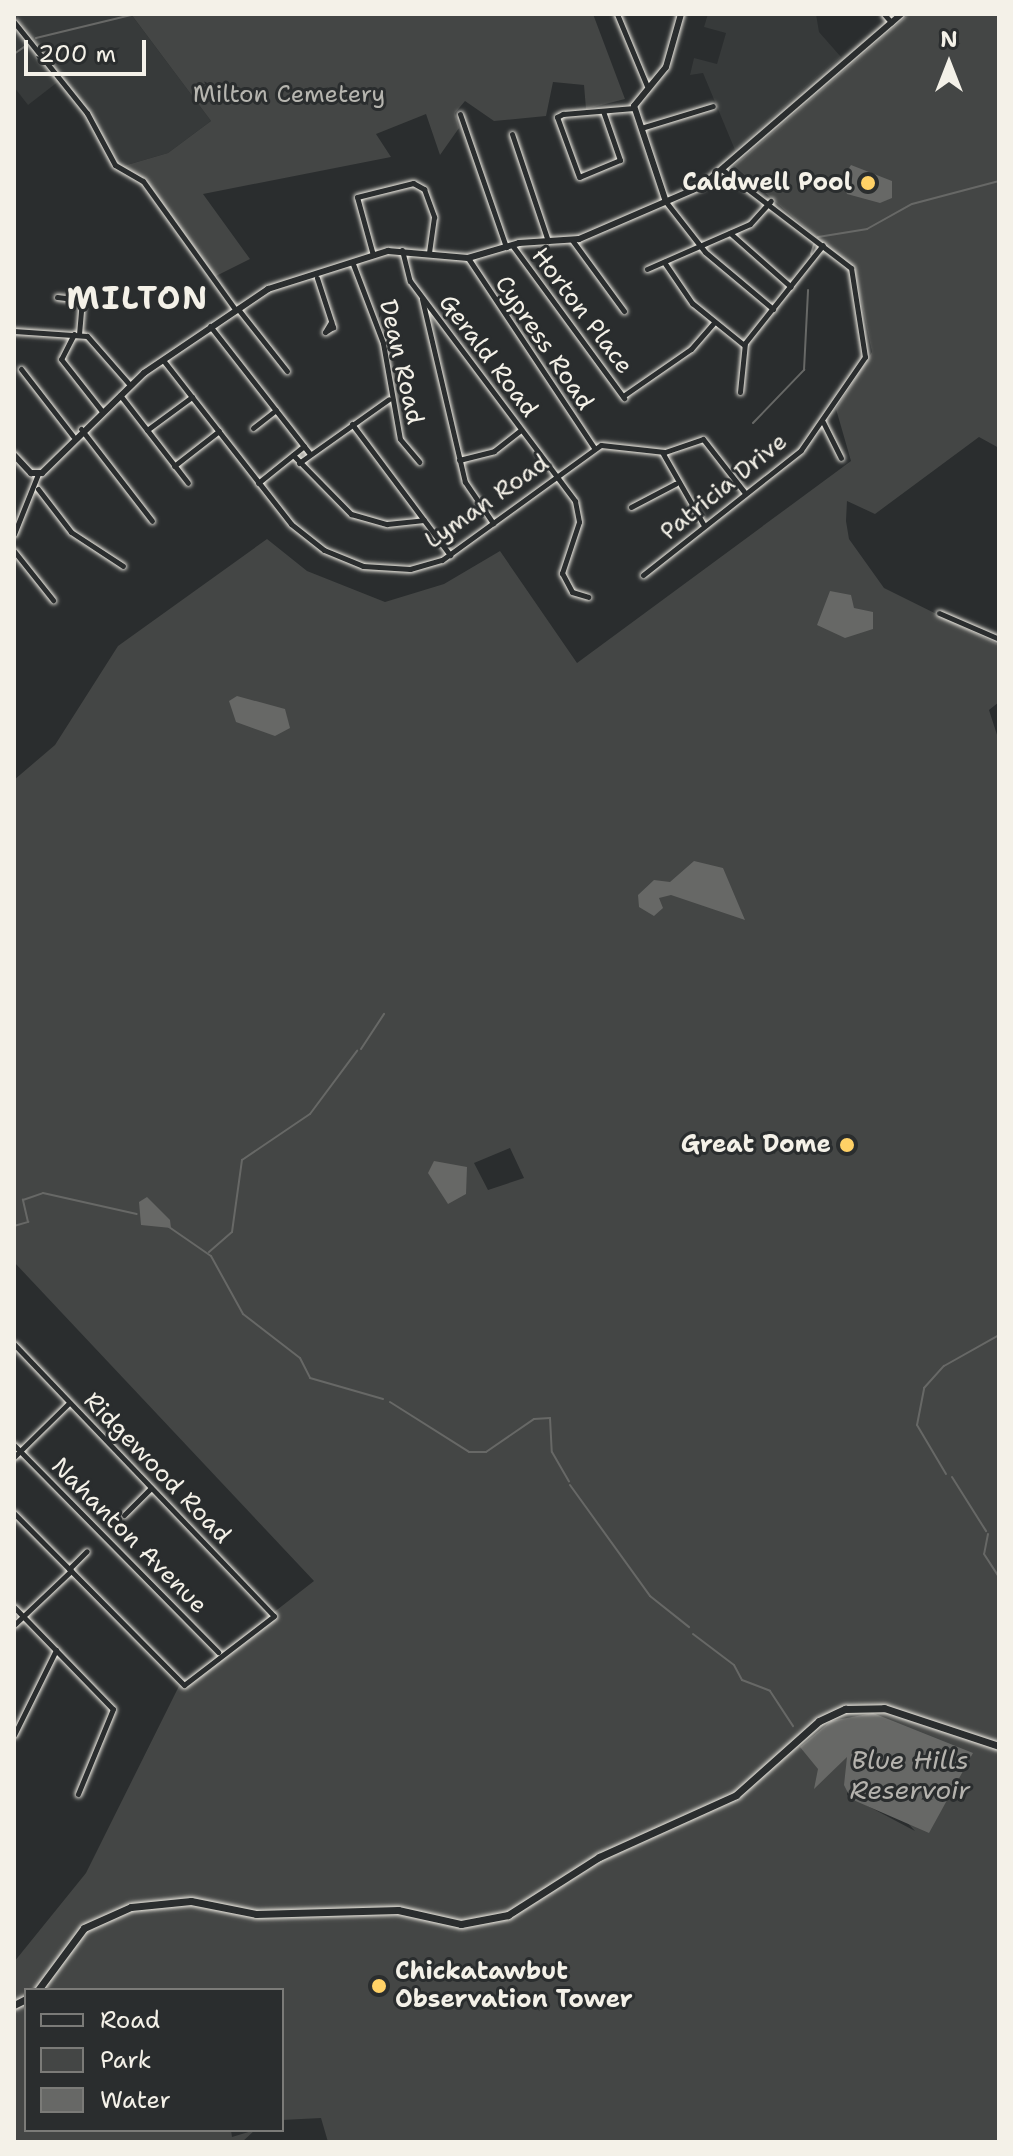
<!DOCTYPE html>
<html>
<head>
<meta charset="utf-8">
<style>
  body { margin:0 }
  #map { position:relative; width:1013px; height:2156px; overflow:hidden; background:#2a2d2e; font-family:"Shantell Sans",sans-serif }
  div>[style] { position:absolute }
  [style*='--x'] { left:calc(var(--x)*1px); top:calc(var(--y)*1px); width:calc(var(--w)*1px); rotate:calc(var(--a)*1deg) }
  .built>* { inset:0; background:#373a3a }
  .green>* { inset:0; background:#444645 }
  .water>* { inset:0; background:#676866 }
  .stream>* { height:2px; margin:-1px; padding:0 1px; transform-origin:1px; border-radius:1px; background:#676866 }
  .roads { filter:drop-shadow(0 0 2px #f4f1e8) drop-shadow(0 0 2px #f4f1e8) }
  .minor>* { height:5px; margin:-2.5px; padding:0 2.5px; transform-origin:2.5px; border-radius:2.5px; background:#2a2d2e }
  .tertiary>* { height:6px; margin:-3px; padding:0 3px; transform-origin:3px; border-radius:3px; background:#2a2d2e }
  .secondary>* { height:7px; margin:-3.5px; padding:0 3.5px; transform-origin:3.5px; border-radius:3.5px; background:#2a2d2e }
  .dots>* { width:22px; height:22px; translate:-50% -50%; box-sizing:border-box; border:4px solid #2a2d2e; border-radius:50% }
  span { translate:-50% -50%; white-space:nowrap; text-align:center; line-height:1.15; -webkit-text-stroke:6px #2a2d2e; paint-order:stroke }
  .park-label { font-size:24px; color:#b6b5af }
  .poi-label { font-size:24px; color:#f4f1e8; font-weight:700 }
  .right { translate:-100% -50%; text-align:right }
  .left { translate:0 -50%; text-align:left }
  .street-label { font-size:24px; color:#f4f1e8 }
  .water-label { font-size:26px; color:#b5b3ae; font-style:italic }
  .district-label { font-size:32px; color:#f4f1e8; font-weight:700; letter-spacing:2px }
  .frame { position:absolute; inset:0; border:16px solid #f4f1e8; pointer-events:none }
  .legend { position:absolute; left:24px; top:1988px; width:260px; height:144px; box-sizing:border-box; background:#2a2d2e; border:2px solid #7b7b78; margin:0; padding:10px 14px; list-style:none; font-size:24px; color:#f4f1e8 }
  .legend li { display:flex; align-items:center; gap:16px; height:40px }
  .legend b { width:40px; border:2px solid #7b7b78 }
  .north { position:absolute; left:909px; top:24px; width:80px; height:80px; -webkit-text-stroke:6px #2a2d2e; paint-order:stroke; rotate:0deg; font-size:22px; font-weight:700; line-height:32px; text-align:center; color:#f4f1e8 }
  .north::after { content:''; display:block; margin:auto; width:28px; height:36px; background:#f4f1e8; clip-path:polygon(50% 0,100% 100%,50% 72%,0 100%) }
  .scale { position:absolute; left:24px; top:40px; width:122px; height:36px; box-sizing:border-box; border:4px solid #f4f1e8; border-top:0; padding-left:10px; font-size:24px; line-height:28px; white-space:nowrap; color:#f4f1e8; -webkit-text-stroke:6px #2a2d2e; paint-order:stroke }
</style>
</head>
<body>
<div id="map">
  <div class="built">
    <div style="clip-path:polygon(14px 14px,131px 14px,211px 121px,168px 153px,120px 167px,88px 111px)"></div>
    <div style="clip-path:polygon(708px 14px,816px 14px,819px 32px,841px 57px,735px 150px,703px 73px,690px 75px,694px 58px,717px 64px,726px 33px,704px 27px)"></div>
    <div style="clip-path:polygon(14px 28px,59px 81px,28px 105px,14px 87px)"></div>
  </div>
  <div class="green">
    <div style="clip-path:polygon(131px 14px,593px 14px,625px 99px,586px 109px,584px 85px,553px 82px,546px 116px,494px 121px,465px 101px,455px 113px,459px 128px,440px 155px,426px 114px,376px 134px,391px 157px,203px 194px,250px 259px,214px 277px,144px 180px,120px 167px,168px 153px,211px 121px)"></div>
    <div style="clip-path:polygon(evenodd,909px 14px,999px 14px,999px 448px,979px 437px,875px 514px,847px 501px,846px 521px,849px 539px,884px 588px,999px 645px,999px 702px,989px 710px,999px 741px,999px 2142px,328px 2142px,321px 2118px,282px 2120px,282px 1990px,26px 1990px,26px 2130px,231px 2130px,232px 2137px,255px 2130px,242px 2142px,14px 2142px,14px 1962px,86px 1873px,179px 1686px,314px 1581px,14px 1262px,14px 780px,55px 745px,118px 646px,267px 539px,307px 571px,385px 602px,444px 584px,500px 551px,577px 663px,851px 461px,836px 409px,872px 352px,855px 271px,734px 166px,909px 14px,510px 1148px,524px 1178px,488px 1190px,474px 1163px,510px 1148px,909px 14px,847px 1757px,915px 1831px,847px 1795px,847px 1757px)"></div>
  </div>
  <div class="water">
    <div style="clip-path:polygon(851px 165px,892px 181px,892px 198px,880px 203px,847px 194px,841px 180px)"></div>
    <div style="clip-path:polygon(830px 591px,851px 595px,854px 608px,873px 612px,873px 629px,845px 638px,817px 625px)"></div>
    <div style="clip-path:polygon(237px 696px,285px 709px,290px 728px,275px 736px,236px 722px,229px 701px)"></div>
    <div style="clip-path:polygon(694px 861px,723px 868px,745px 920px,671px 895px,659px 898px,663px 908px,654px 916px,639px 907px,638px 895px,654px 880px,670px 882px)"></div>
    <div style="clip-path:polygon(434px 1161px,467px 1167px,466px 1194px,448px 1204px,428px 1173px)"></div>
    <div style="clip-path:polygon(147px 1197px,170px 1220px,171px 1228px,141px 1225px,139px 1202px)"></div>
    <div style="clip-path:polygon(873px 1713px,973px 1753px,929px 1833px,851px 1799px,844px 1785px,847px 1757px,814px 1789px,818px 1769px,800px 1747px,831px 1721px)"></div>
  </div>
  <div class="stream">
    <div style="--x:36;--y:38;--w:102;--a:-13.6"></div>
    <div style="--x:14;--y:54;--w:16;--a:-35"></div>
    <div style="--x:818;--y:237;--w:50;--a:-9.3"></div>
    <div style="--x:867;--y:229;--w:51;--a:-29.1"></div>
    <div style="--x:912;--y:204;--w:90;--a:-14.8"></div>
    <div style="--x:811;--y:254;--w:10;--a:-73"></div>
    <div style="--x:753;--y:423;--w:74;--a:-46.1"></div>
    <div style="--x:804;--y:370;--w:80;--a:-87.1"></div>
    <div style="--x:361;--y:1049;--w:42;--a:-56.7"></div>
    <div style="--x:14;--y:1226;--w:15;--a:-16"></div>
    <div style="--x:28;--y:1222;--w:23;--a:-103"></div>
    <div style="--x:23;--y:1200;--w:21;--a:-19"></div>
    <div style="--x:43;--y:1193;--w:96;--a:12.6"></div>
    <div style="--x:169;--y:1227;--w:51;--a:34.6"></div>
    <div style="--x:211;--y:1256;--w:66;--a:61.1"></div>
    <div style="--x:243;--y:1314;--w:72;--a:37.7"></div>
    <div style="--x:300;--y:1358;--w:22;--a:63"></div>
    <div style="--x:310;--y:1378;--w:76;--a:16"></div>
    <div style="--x:209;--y:1252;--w:30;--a:-41"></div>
    <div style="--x:232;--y:1232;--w:73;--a:-82.1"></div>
    <div style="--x:242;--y:1160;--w:82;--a:-34.1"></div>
    <div style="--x:310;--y:1114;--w:79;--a:-53.3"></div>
    <div style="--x:390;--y:1402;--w:93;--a:32.3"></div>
    <div style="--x:469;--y:1452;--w:17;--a:0"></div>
    <div style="--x:486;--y:1452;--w:58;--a:-34.5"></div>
    <div style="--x:534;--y:1419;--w:16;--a:-4"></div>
    <div style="--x:550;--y:1418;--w:34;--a:87"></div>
    <div style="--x:552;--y:1452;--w:34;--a:60"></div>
    <div style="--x:946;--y:1474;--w:57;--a:-120.6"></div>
    <div style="--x:917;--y:1425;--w:38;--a:-79"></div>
    <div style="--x:924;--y:1388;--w:30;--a:-48"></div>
    <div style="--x:944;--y:1366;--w:63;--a:-29.4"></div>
    <div style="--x:952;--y:1477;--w:64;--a:57.8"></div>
    <div style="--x:570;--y:1485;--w:137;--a:54.2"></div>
    <div style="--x:650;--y:1596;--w:50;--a:38.5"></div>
    <div style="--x:988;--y:1534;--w:20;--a:101"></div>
    <div style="--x:984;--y:1554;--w:27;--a:57"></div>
    <div style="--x:693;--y:1634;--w:51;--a:37.1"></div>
    <div style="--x:734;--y:1665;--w:17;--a:62"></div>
    <div style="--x:742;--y:1680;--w:30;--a:21"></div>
    <div style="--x:770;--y:1691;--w:42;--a:56.7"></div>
  </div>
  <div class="roads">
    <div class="minor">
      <div style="--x:617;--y:14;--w:78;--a:67.4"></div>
      <div style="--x:884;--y:14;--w:11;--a:49"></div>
      <div style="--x:14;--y:22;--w:117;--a:51.3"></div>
      <div style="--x:87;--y:113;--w:59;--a:61.7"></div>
      <div style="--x:115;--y:165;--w:32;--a:30"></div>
      <div style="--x:143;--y:181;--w:158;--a:54.3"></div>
      <div style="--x:603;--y:111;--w:52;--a:70.9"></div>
      <div style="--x:620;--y:160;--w:44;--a:157.5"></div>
      <div style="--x:579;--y:177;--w:64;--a:-110.1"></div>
      <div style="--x:557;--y:117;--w:7;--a:-27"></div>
      <div style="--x:563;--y:114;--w:71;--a:-4.8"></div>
      <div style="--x:460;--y:114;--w:141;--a:70.9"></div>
      <div style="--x:641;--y:128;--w:75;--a:-17"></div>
      <div style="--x:512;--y:134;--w:113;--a:71.4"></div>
      <div style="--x:666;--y:202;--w:63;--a:52"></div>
      <div style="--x:705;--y:252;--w:89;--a:40"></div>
      <div style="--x:730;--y:233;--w:81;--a:41.5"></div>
      <div style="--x:572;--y:240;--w:88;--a:53.8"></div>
      <div style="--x:512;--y:245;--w:190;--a:53.8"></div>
      <div style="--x:402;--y:250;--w:32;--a:76"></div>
      <div style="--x:410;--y:281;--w:275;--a:53.1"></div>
      <div style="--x:575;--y:501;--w:21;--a:79"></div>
      <div style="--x:579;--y:522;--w:54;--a:108.4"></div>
      <div style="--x:562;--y:573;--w:21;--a:62"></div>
      <div style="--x:572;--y:592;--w:17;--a:17"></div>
      <div style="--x:373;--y:255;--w:60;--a:-105.4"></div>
      <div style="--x:357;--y:197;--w:58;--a:-14"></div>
      <div style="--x:413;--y:183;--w:13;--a:29"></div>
      <div style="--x:424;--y:189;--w:30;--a:70"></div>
      <div style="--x:434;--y:217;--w:37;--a:98"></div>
      <div style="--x:468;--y:258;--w:228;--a:56.4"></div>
      <div style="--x:664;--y:262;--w:50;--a:55.7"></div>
      <div style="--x:692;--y:303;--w:67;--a:38.9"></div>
      <div style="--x:353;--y:264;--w:85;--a:69.2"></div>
      <div style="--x:383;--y:343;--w:97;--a:80"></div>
      <div style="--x:400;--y:439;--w:30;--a:50"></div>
      <div style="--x:647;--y:269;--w:112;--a:-23.6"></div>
      <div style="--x:750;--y:224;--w:31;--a:-48"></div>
      <div style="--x:317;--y:278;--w:52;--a:71.9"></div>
      <div style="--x:333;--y:327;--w:9;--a:148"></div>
      <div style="--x:325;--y:332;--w:12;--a:-59"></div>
      <div style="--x:57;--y:297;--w:25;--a:7"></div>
      <div style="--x:82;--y:300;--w:34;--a:95"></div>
      <div style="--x:422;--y:299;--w:188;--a:76.8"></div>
      <div style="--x:465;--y:482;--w:50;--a:55.7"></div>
      <div style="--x:238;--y:309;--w:79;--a:51.7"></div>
      <div style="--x:210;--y:326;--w:162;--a:52"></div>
      <div style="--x:14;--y:331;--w:73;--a:3.9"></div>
      <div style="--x:87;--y:336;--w:65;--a:48.7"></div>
      <div style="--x:74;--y:334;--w:28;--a:117"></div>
      <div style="--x:61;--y:359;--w:65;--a:51.9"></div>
      <div style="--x:163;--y:360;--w:208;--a:52"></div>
      <div style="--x:291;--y:524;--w:42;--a:38.2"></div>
      <div style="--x:324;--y:550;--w:42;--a:22.3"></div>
      <div style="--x:363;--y:566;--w:47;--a:3.7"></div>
      <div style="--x:410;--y:569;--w:33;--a:-16"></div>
      <div style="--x:442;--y:560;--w:196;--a:-35.9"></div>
      <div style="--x:601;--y:445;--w:64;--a:6.2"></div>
      <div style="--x:665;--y:452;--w:40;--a:-18.9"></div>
      <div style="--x:703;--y:439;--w:68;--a:52.1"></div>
      <div style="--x:21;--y:369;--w:85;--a:52.2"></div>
      <div style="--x:740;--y:392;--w:49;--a:-84.2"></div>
      <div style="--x:745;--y:343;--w:125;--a:-51.5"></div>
      <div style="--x:120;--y:395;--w:111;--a:52.3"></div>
      <div style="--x:623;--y:396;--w:83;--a:-34.7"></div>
      <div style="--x:691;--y:349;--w:35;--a:-49"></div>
      <div style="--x:823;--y:422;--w:40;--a:63.4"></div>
      <div style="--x:352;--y:424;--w:164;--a:53.2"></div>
      <div style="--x:253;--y:428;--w:29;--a:-38"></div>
      <div style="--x:81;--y:429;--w:116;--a:52.3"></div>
      <div style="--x:147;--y:430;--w:56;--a:-36.3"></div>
      <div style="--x:662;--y:452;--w:83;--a:60.3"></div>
      <div style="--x:293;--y:455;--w:83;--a:45.5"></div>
      <div style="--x:351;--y:514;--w:37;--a:16"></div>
      <div style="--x:387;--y:524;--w:37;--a:-6"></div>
      <div style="--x:459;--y:460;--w:36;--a:-14"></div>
      <div style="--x:494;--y:451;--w:34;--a:-38"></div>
      <div style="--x:299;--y:463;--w:110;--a:-35.4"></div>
      <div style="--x:174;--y:466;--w:57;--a:-37.9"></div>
      <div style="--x:258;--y:483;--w:59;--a:-38.8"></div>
      <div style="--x:38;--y:489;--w:54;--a:52.5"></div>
      <div style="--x:71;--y:532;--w:62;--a:33.2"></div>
      <div style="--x:631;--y:507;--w:50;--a:-27.6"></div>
      <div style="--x:14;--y:534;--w:65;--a:-68.2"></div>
      <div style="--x:14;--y:551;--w:63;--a:51.5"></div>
      <div style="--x:643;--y:575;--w:201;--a:-38.3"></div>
      <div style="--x:801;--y:450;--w:113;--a:-55.5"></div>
      <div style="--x:865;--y:357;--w:90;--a:-98.9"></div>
      <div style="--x:851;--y:268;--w:161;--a:-142.6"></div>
      <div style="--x:939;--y:613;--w:65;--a:23.4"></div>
      <div style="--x:14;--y:1344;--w:376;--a:46.3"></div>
      <div style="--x:274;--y:1616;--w:113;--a:142.5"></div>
      <div style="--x:184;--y:1685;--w:242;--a:-134.7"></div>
      <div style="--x:14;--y:1445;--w:291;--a:45.4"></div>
      <div style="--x:14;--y:1457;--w:77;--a:-44.5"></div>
      <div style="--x:124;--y:1515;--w:38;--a:-45"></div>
      <div style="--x:69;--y:1569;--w:25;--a:-45"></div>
      <div style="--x:14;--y:1607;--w:142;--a:45.9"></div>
      <div style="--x:113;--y:1709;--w:92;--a:112.4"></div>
      <div style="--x:14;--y:1625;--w:79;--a:-43.5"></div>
      <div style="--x:14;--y:1735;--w:95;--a:-63.7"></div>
    </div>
    <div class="tertiary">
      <div style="--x:666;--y:202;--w:101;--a:-108.4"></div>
      <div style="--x:634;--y:106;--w:50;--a:-50.6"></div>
      <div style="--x:666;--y:67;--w:55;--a:-74.2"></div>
      <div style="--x:14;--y:455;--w:25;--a:47"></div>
      <div style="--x:31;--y:473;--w:11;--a:0"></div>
      <div style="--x:42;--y:473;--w:143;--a:-44.4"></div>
      <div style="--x:144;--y:373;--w:150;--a:-34.1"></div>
      <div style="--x:268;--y:289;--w:126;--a:-17.6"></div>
      <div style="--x:388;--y:251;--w:80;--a:5"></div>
      <div style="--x:468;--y:258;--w:53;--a:-16.4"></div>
      <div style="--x:519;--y:243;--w:60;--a:-3.8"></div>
      <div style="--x:579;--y:239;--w:134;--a:-23.3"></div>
      <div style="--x:702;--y:186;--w:263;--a:-40.8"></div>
    </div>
    <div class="secondary">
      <div style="--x:38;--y:1990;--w:77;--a:-53.4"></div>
      <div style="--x:84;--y:1928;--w:51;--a:-24.1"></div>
      <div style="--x:131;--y:1907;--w:60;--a:-5.7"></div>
      <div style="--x:191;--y:1901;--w:66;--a:11.3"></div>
      <div style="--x:256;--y:1914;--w:142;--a:-1.6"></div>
      <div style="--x:398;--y:1910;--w:65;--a:12.5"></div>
      <div style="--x:461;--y:1924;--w:48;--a:-10.8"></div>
      <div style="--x:508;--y:1915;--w:108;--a:-32.5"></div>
      <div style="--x:599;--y:1857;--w:150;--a:-24.3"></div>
      <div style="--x:736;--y:1795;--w:111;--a:-41.7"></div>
      <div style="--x:819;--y:1721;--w:29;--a:-25"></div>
      <div style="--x:845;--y:1709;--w:39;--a:-1"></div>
      <div style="--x:884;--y:1708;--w:121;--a:18.3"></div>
      <div style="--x:14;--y:2005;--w:13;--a:-27"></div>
    </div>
  </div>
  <div class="dots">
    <div style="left:868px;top:183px;background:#ffd166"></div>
    <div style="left:847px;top:1145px;background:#ffd166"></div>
    <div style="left:379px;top:1986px;background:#ffd166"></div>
  </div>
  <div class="park-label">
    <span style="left:289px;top:95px">Milton Cemetery</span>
  </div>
  <div class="poi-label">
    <span class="right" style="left:852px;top:183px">Caldwell Pool</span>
    <span class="right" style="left:831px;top:1145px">Great Dome</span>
    <span class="left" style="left:395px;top:1986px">Chickatawbut<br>Observation Tower</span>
  </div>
  <div class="street-label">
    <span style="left:582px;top:311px;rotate:53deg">Horton Place</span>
    <span style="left:544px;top:343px;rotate:56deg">Cypress Road</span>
    <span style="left:488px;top:356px;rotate:53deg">Gerald Road</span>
    <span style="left:401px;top:362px;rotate:77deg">Dean Road</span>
    <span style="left:724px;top:487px;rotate:-39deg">Patricia Drive</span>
    <span style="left:487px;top:502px;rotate:-35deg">Lyman Road</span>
    <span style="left:157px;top:1468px;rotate:46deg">Ridgewood Road</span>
    <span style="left:129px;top:1536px;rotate:45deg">Nahanton Avenue</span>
  </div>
  <div class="water-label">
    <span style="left:910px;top:1775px">Blue Hills<br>Reservoir</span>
  </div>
  <div class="district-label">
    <span style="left:138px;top:298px">MILTON</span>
  </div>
  <div class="frame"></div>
  <ul class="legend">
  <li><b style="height:10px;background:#2a2d2e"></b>Road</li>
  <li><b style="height:22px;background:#444645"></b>Park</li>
  <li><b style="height:22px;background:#676866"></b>Water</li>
  </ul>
  <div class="north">N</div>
  <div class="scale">200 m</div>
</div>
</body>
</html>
